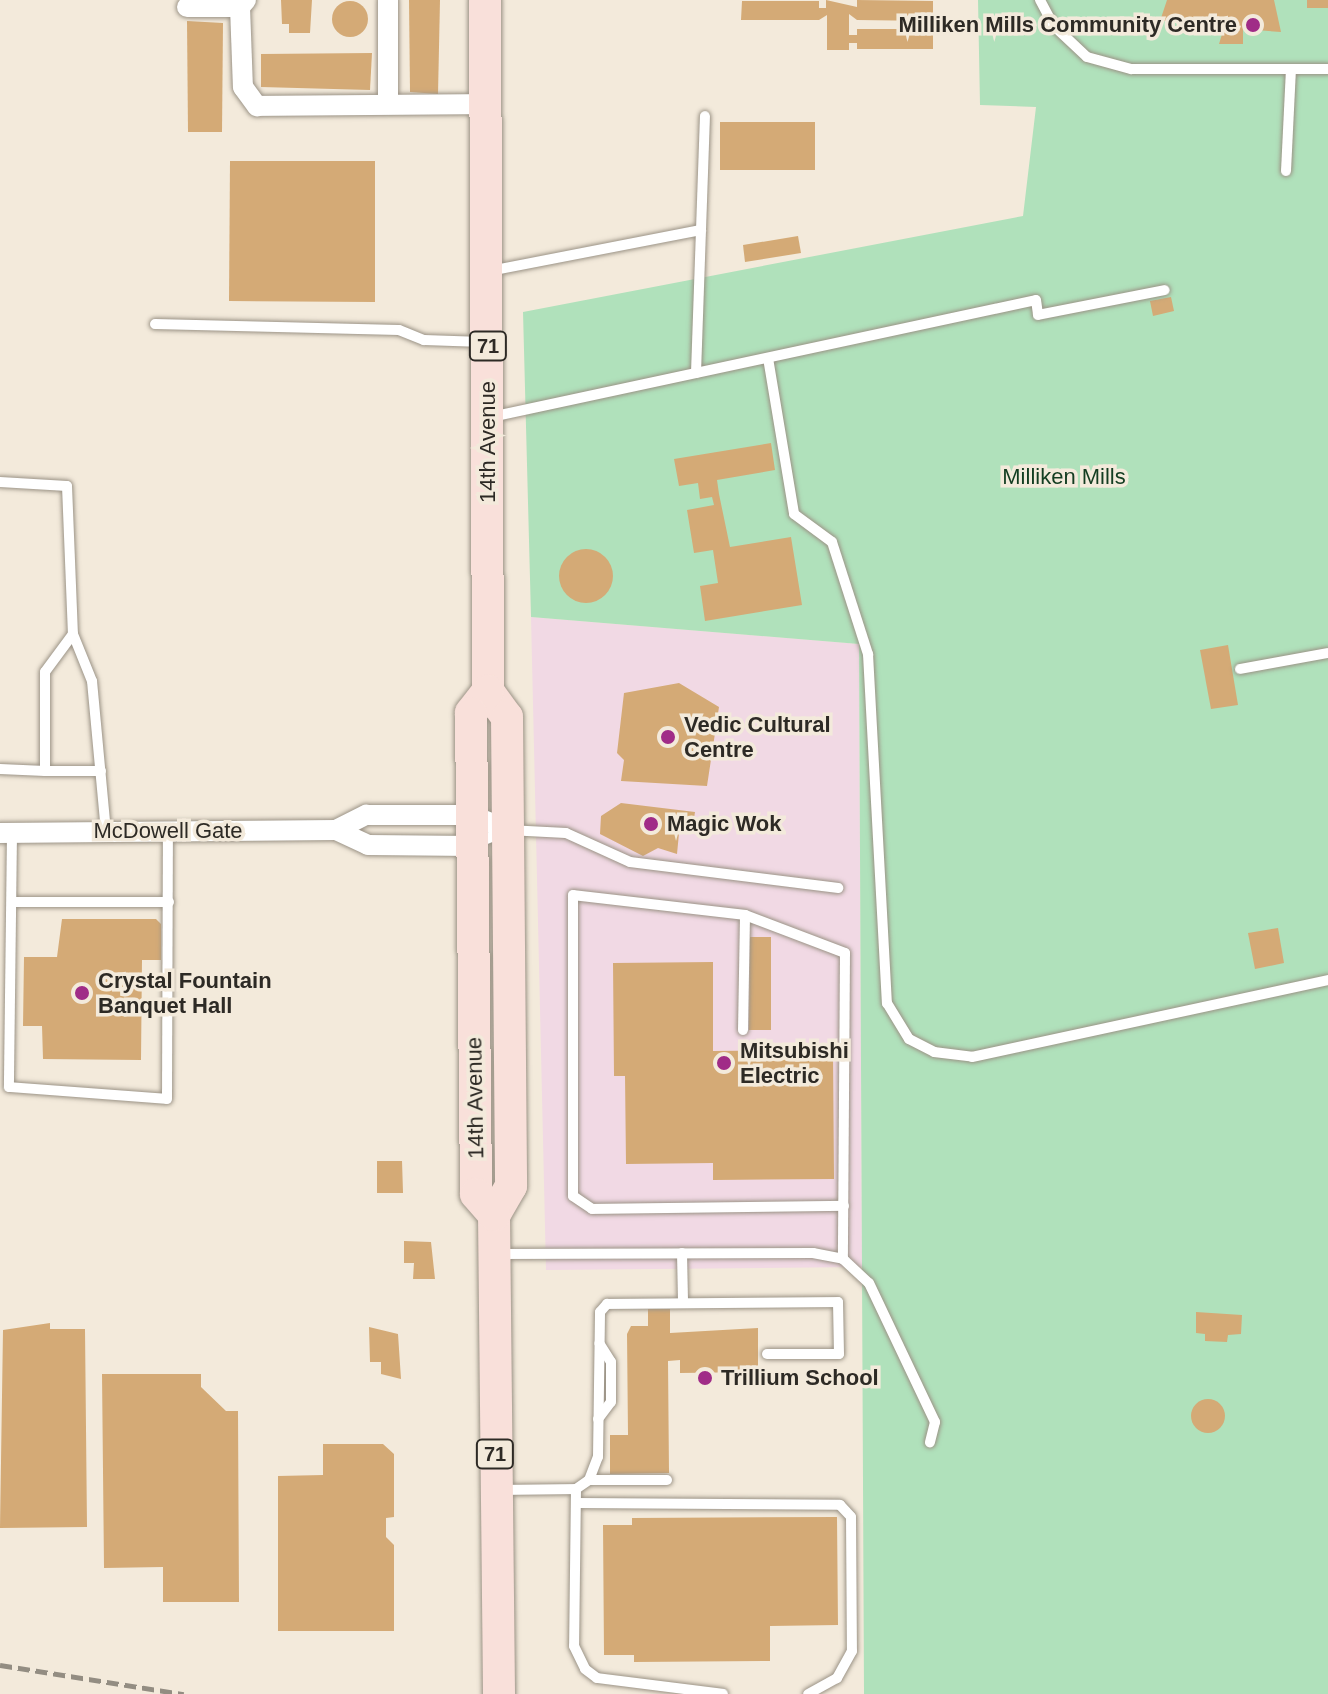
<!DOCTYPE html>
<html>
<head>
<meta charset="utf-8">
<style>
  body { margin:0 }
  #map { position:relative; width:1328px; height:1694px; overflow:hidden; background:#f3eadb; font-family:Arial,sans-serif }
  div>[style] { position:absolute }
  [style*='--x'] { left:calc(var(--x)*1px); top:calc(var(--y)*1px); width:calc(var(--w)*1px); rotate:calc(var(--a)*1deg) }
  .commercial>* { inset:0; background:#f1d9e4 }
  .green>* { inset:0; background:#b0e1bb }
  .building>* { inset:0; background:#d4aa76 }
  .round { border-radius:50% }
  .roads { filter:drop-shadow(0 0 2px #9b9386) drop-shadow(0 0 2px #9b9386) }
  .service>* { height:10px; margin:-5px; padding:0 5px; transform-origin:5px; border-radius:5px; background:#fff }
  .minor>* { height:20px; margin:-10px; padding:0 10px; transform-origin:10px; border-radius:10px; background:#fff }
  .primary>* { height:32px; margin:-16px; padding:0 16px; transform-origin:16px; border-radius:16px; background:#f9e0da }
  .rail>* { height:5px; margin-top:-2.5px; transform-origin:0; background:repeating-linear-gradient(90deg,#938d82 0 12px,transparent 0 18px) }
  .dots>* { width:22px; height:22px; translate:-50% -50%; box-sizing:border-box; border:4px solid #f3eadb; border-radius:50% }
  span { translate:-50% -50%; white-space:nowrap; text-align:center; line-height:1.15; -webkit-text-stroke:7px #f3eadb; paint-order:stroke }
  .shield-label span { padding:2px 6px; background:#f3eadb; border:2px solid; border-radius:6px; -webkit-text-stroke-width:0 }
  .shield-label { font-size:20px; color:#2d2a25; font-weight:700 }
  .poi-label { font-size:22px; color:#2d2a25; font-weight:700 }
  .right { translate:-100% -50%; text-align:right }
  .left { translate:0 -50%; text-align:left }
  .street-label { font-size:22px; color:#2d2a25 }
  .park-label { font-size:22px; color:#133d21 }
</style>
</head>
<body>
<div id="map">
  <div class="commercial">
    <div style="clip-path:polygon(531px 617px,859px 644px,862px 1267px,546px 1270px)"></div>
  </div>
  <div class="green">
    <div style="clip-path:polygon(978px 0,1328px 0,1328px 1694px,864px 1694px,859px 644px,531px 617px,523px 312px,1023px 216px,1036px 107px,980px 105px)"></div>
  </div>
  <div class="building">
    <div style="clip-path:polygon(281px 0,312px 0,310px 33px,289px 33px,289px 24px,282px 24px)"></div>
    <div style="clip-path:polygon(409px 0,440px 0,438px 94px,410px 92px)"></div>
    <div style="clip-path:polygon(826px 0,857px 7px,857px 0,933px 1px,933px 21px,857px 20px,849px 14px,849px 35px,857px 35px,857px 29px,933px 29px,933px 49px,857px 49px,857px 43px,849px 43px,849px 50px,827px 50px,827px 15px,819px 20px,741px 20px,742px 1px,819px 1px,819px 8px,826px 8px)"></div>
    <div style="clip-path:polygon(1167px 0,1274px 0,1281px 32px,1243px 29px,1243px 44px,1219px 44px,1226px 21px,1160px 21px)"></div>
    <div style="clip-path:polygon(1307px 0,1328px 0,1328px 8px,1307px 8px)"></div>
    <div class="round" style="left:332px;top:1px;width:36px;height:36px"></div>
    <div style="clip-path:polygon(187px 21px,223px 23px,222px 132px,188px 132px)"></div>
    <div style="clip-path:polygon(372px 53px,370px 90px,261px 87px,261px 54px)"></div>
    <div style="clip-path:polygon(720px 122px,815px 122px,815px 170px,720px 170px)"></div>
    <div style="clip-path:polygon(230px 161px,375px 161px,375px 302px,229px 301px)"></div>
    <div style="clip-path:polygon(798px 236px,801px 253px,745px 262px,743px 245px)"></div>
    <div style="clip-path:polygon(1171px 297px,1174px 311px,1153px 316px,1150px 301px)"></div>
    <div style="clip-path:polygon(771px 443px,775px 470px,717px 480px,719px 494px,730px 547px,791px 537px,802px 605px,705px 621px,700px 586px,718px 583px,713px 550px,694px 553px,687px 510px,714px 505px,712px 497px,700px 499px,698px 483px,679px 486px,674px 459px)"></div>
    <div class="round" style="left:559px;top:549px;width:54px;height:54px"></div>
    <div style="clip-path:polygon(1228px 645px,1238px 705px,1211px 709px,1200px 650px)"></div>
    <div style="clip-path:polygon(679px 683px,719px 707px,707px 786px,621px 781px,624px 760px,617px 753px,624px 693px)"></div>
    <div style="clip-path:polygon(621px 803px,695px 812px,693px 825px,680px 823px,677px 854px,658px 848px,643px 856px,600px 834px,601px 816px)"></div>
    <div style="clip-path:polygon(62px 919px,156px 919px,161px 924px,161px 960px,142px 960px,141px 1060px,43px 1059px,42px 1026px,23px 1026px,24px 957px,57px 957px)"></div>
    <div style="clip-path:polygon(1278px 928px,1284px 963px,1255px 969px,1248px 933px)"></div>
    <div style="clip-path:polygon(750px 937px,771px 937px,771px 1030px,749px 1030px)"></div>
    <div style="clip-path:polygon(713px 962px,713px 1051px,833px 1050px,834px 1179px,713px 1180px,713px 1163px,626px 1164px,625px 1076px,614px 1076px,613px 963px)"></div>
    <div style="clip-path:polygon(377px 1161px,402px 1161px,403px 1193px,377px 1193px)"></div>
    <div style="clip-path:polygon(404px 1241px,431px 1242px,435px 1279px,413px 1279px,414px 1263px,404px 1263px)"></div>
    <div style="clip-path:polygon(648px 1309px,670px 1309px,670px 1333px,758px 1328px,758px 1372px,680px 1373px,680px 1360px,668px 1361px,669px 1473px,610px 1474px,610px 1435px,628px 1435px,627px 1334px,631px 1326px,648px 1326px)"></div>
    <div style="clip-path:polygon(1196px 1312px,1242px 1315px,1241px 1334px,1228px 1335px,1227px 1342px,1205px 1341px,1205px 1334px,1196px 1333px)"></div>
    <div style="clip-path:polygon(50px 1323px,50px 1329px,85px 1329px,87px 1527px,0 1528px,3px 1330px)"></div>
    <div style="clip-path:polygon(369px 1327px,398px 1334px,401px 1379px,381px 1374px,381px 1362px,370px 1362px)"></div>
    <div style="clip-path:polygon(102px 1374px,201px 1374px,201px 1387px,226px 1411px,238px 1411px,239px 1602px,163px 1602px,163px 1567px,104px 1568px)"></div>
    <div class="round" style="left:1191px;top:1399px;width:34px;height:34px"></div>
    <div style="clip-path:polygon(323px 1444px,383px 1444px,394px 1454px,394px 1517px,386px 1518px,386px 1537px,394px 1545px,394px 1631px,278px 1631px,278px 1476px,323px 1475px)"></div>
    <div style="clip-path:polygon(837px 1517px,838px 1625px,770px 1626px,770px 1661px,634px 1662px,634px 1655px,604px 1655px,603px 1525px,632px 1525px,632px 1518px)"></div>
  </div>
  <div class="roads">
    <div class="service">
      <div style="--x:1040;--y:0;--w:30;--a:62"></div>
      <div style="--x:1054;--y:26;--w:45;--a:43.2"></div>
      <div style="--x:1087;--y:57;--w:46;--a:15.3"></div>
      <div style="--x:1131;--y:69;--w:197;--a:0"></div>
      <div style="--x:1286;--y:171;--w:102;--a:-87.2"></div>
      <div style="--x:490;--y:271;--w:215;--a:-11"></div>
      <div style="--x:155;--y:324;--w:244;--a:1.4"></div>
      <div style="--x:399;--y:330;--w:27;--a:22"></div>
      <div style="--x:424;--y:340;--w:59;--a:1.9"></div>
      <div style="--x:768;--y:358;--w:158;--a:80.5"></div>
      <div style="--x:794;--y:514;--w:47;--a:36.4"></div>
      <div style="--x:832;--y:542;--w:118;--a:72.2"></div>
      <div style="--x:868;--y:654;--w:350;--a:86.9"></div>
      <div style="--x:887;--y:1003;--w:42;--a:58.6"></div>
      <div style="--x:909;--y:1039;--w:28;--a:27"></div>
      <div style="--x:934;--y:1052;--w:38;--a:7"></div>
      <div style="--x:972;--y:1057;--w:364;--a:-12.2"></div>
      <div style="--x:696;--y:373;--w:257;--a:-88"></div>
      <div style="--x:491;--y:417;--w:557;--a:-12.12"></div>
      <div style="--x:1036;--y:300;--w:15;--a:82"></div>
      <div style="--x:1038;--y:315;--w:129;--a:-11.1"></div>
      <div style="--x:0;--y:482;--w:67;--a:3.4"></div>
      <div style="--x:67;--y:486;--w:148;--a:87.7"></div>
      <div style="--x:73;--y:634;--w:47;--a:126.4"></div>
      <div style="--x:45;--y:672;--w:99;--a:90"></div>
      <div style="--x:45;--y:771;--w:45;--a:-177.5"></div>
      <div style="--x:73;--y:634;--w:51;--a:68"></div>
      <div style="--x:92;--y:681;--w:152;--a:84.7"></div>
      <div style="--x:1240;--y:669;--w:89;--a:-10.3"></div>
      <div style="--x:45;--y:771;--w:56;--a:0"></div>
      <div style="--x:12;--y:833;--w:254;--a:90.7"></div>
      <div style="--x:9;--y:1087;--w:158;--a:4.3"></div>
      <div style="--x:167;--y:1099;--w:268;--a:-89.8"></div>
      <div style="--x:479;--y:842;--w:31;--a:-22"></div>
      <div style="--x:508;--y:830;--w:58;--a:3"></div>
      <div style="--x:566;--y:833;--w:70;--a:24.4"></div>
      <div style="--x:630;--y:862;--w:210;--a:7.1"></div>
      <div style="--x:13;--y:902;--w:156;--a:0"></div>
      <div style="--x:745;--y:915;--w:107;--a:20.8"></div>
      <div style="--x:845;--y:953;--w:306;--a:90.4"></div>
      <div style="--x:743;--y:1030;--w:115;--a:-89"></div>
      <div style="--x:745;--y:915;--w:173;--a:-173.4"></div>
      <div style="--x:573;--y:895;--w:301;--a:90"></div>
      <div style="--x:573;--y:1196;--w:23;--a:34"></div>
      <div style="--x:592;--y:1209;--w:252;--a:-0.7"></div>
      <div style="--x:682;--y:1253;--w:48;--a:88.8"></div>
      <div style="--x:499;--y:1254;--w:314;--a:-0.2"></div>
      <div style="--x:813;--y:1253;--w:31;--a:11"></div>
      <div style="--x:843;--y:1259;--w:35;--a:43"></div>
      <div style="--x:869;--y:1283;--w:154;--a:64.6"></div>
      <div style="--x:935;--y:1422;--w:21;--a:104"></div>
      <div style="--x:598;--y:1419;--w:21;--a:-53"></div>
      <div style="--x:611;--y:1402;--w:40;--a:-90"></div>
      <div style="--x:611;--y:1362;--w:22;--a:-122"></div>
      <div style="--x:589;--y:1480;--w:78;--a:0"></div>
      <div style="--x:576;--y:1489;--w:16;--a:-35"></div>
      <div style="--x:589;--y:1480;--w:25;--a:-69"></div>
      <div style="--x:598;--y:1457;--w:145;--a:-89.2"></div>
      <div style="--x:600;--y:1312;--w:11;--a:-49"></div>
      <div style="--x:607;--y:1304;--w:231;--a:-0.5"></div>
      <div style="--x:838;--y:1302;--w:52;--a:88.9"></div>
      <div style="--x:839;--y:1354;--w:72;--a:180"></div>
      <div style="--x:501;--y:1490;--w:75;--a:-0.8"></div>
      <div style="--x:576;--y:1489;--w:157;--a:90.7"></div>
      <div style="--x:574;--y:1646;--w:25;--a:64"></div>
      <div style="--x:585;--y:1669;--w:15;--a:37"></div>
      <div style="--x:597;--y:1678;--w:127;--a:7.2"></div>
      <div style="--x:576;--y:1503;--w:264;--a:0.4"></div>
      <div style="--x:840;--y:1505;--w:16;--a:47"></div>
      <div style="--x:851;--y:1517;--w:134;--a:89.6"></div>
      <div style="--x:852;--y:1651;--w:31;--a:119"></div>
      <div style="--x:837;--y:1678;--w:33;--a:151"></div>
    </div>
    <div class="minor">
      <div style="--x:246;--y:0;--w:9;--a:131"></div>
      <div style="--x:240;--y:7;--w:80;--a:87.9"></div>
      <div style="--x:243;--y:87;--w:24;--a:54"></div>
      <div style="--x:257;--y:106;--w:229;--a:-0.5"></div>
      <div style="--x:388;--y:0;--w:103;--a:90"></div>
      <div style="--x:187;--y:7;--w:53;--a:0"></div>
      <div style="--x:336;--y:830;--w:34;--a:-27"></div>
      <div style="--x:366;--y:815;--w:105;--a:0"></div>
      <div style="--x:471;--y:815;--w:40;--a:22"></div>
      <div style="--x:0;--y:833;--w:336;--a:-0.5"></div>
      <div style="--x:336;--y:830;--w:35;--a:25"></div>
      <div style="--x:368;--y:845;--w:104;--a:0.6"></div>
    </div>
    <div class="primary">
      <div style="--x:485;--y:0;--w:691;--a:89.75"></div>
      <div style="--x:488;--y:691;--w:32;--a:54"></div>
      <div style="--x:507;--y:717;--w:469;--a:89.5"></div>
      <div style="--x:511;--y:1186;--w:34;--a:120"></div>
      <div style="--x:494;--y:1215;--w:479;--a:89.4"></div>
      <div style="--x:488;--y:691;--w:28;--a:128"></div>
      <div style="--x:471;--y:713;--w:481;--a:89.4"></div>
      <div style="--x:476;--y:1194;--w:28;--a:49"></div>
    </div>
  </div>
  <div class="rail">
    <div style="--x:0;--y:1665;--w:186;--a:9"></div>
  </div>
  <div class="dots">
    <div style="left:1253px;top:25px;background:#a02c87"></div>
    <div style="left:668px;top:737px;background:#a02c87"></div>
    <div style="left:651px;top:824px;background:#a02c87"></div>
    <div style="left:82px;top:993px;background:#a02c87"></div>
    <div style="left:724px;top:1063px;background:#a02c87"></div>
    <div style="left:705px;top:1378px;background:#a02c87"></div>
  </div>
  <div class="shield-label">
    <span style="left:488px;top:346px">71</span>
    <span style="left:495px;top:1454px">71</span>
  </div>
  <div class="poi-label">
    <span class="right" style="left:1237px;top:25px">Milliken Mills Community Centre</span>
    <span class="left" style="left:684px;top:737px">Vedic Cultural<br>Centre</span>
    <span class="left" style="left:667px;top:824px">Magic Wok</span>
    <span class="left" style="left:98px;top:993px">Crystal Fountain<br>Banquet Hall</span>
    <span class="left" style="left:740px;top:1063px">Mitsubishi<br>Electric</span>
    <span class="left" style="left:721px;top:1378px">Trillium School</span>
  </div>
  <div class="street-label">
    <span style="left:488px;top:442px;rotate:-90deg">14th Avenue</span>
    <span style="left:168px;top:831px">McDowell Gate</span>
    <span style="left:475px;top:1098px;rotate:-91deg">14th Avenue</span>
  </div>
  <div class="park-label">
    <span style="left:1064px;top:477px">Milliken Mills</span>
  </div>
</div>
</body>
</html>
